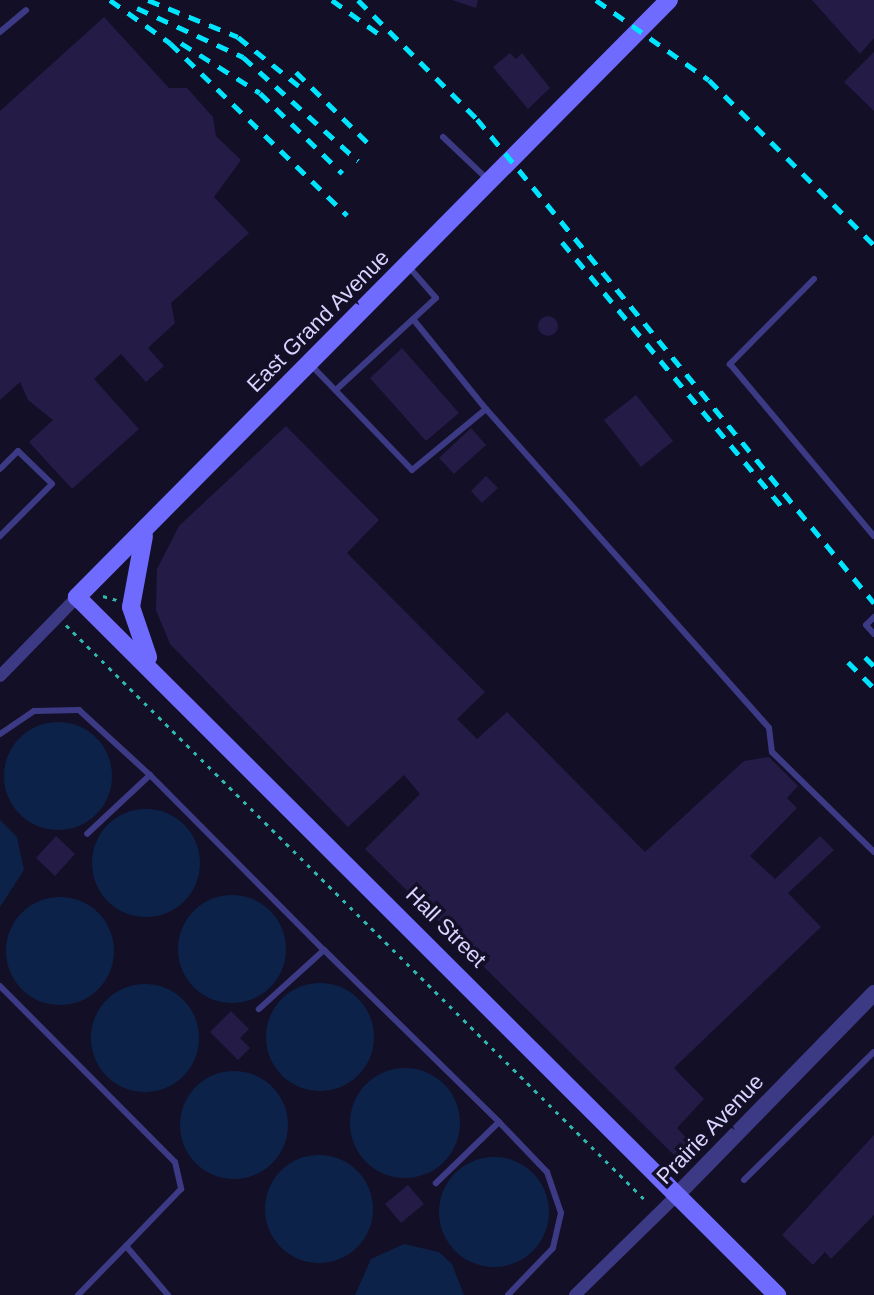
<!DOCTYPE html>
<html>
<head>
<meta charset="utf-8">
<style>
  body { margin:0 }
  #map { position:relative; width:874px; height:1295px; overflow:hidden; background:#130f26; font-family:Arial,sans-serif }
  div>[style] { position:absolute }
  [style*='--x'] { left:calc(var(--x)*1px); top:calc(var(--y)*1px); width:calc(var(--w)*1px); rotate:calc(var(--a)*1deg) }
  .water>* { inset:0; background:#0c2248 }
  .round { border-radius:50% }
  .building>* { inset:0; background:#241b47 }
  .path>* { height:3px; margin-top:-1.5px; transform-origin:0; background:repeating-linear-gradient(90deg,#2fb8b0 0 4px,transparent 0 10px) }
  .service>* { height:6px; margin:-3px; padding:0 3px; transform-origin:3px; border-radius:3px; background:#3d3a85 }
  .minor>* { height:12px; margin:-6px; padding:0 6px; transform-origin:6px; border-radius:6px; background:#3d3a85 }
  .tertiary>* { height:16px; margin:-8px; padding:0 8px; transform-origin:8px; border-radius:8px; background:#3d3a85 }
  .secondary>* { height:18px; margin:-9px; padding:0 9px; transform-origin:9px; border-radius:9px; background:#6f6bff }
  .rail>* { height:5px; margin-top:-2.5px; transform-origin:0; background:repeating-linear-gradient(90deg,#00e5ff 0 12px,transparent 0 22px) }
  span { translate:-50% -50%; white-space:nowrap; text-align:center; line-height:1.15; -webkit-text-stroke:7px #130f26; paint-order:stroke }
  .street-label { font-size:22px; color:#d9d4ff }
</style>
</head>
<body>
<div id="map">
  <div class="water">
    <div class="round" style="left:4px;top:722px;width:108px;height:108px"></div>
    <div class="round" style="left:92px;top:809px;width:108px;height:108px"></div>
    <div style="clip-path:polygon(0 820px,17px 837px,24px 870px,0 907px)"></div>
    <div class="round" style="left:178px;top:895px;width:108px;height:108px"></div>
    <div class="round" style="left:6px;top:897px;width:108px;height:108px"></div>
    <div class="round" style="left:266px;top:983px;width:108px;height:108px"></div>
    <div class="round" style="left:91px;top:984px;width:108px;height:108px"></div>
    <div class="round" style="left:350px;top:1068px;width:110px;height:110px"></div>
    <div class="round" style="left:180px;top:1071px;width:108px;height:108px"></div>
    <div class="round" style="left:265px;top:1155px;width:108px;height:108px"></div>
    <div class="round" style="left:439px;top:1157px;width:110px;height:110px"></div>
    <div style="clip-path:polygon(404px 1244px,439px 1252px,452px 1264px,464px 1295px,355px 1295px,371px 1259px)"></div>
  </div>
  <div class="building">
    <div style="clip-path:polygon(452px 0,478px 0,476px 8px)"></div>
    <div style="clip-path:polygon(812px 0,874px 0,874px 38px,860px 54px)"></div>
    <div style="clip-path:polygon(104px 17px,169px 88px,187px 88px,213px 117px,216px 136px,241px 160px,214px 197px,249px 233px,171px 303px,175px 323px,148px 348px,164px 366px,146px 382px,121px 354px,94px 379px,139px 429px,72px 489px,29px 442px,53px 420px,28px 400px,20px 382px,0 400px,0 111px)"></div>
    <div style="clip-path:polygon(874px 52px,874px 111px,844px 82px)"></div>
    <div style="clip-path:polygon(510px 53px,516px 59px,522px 53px,550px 88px,528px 109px,493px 67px)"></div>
    <div class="round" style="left:538px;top:316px;width:20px;height:20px"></div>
    <div style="clip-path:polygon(402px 348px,459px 413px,426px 441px,370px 378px)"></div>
    <div style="clip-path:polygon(636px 395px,673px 441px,641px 467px,604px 420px)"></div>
    <div style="clip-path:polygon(286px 426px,379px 520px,347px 553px,485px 692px,457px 719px,477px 739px,507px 712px,645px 852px,744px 761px,769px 757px,798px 786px,787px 798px,797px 808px,750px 856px,775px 879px,820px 836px,834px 850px,788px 893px,821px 927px,674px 1068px,704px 1099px,677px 1128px,697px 1149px,682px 1163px,365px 849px,420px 794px,404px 775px,348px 827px,170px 644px,156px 610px,157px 569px,179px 526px)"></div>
    <div style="clip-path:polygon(471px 428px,486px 445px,454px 474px,439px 458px)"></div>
    <div style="clip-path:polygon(486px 476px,498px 488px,482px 503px,471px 491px)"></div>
    <div style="clip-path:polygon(56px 836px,75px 854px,55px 876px,36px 858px)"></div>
    <div style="clip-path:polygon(231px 1011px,249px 1029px,240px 1038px,250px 1048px,238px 1060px,210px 1032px)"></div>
    <div style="clip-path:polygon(874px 1135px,874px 1215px,831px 1259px,825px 1252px,813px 1265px,782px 1235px)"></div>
    <div style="clip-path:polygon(408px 1185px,424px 1204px,401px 1223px,385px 1204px)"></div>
  </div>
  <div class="path">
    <div style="--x:103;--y:596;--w:15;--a:16"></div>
    <div style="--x:66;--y:625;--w:820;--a:44.8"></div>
  </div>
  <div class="service">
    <div style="--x:0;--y:32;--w:34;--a:-40"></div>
    <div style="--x:443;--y:137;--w:59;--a:43.6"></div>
    <div style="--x:814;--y:279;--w:120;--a:134.7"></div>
    <div style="--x:730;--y:364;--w:224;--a:50.1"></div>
    <div style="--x:413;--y:319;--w:116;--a:51"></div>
    <div style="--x:312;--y:366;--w:144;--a:46.1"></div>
    <div style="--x:412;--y:470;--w:96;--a:-39.5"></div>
    <div style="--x:486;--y:409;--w:426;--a:48.4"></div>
    <div style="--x:769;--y:728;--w:24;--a:83"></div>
    <div style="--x:772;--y:752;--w:143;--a:44.4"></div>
    <div style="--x:338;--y:388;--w:133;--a:-42.6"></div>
    <div style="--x:436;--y:298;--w:41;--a:-131.1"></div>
    <div style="--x:0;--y:469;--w:25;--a:-45"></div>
    <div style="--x:18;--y:451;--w:47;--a:44.1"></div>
    <div style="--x:52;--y:484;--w:74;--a:135"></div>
    <div style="--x:874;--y:617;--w:11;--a:135"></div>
    <div style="--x:866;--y:625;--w:12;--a:48"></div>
    <div style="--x:0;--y:734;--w:41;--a:-34.1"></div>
    <div style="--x:34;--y:711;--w:45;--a:-1.3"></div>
    <div style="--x:79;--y:710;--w:96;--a:42.5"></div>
    <div style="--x:150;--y:775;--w:86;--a:136.9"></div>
    <div style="--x:150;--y:775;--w:247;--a:45.2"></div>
    <div style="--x:324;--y:950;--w:88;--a:137.8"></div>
    <div style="--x:324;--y:950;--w:245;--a:44.5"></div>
    <div style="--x:499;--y:1122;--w:88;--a:135.9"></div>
    <div style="--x:0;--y:986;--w:248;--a:45.2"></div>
    <div style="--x:175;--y:1162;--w:28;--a:77"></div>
    <div style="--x:181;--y:1189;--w:79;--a:134"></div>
    <div style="--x:499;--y:1122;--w:69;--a:46.2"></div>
    <div style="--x:547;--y:1172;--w:43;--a:71.1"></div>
    <div style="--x:561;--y:1213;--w:36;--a:103"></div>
    <div style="--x:553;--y:1248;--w:65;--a:133.8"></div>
    <div style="--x:744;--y:1180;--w:182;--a:-44.6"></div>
    <div style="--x:78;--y:1295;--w:69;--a:-45.6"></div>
    <div style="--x:126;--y:1246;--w:65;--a:49.4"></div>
  </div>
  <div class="minor">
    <div style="--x:0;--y:676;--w:110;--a:-45.7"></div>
    <div style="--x:575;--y:1295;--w:141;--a:-44.4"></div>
  </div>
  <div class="tertiary">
    <div style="--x:676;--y:1196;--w:284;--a:-45.7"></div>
  </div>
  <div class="secondary">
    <div style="--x:669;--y:0;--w:841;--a:134.76"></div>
    <div style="--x:77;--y:597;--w:989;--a:44.92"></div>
    <div style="--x:144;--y:536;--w:72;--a:100.4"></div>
    <div style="--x:131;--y:607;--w:53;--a:71.2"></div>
  </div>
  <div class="rail">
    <div style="--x:110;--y:0;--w:74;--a:35.6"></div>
    <div style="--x:170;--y:43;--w:247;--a:44.2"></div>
    <div style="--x:148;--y:0;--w:97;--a:22.3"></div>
    <div style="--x:238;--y:37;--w:78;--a:38.8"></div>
    <div style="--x:332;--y:0;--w:63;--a:36"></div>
    <div style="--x:358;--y:0;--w:168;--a:45"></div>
    <div style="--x:477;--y:119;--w:626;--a:50.64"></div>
    <div style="--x:596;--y:0;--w:138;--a:35.3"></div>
    <div style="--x:709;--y:80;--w:233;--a:45"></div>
    <div style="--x:137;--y:8;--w:117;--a:24.8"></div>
    <div style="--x:243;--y:57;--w:155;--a:42.1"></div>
    <div style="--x:181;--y:43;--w:93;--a:32.3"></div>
    <div style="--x:260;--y:93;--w:115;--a:44.3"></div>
    <div style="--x:296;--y:72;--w:105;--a:44.6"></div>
    <div style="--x:562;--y:242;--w:347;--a:50.3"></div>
    <div style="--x:865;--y:657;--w:13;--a:45"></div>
    <div style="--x:848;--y:662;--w:37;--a:45"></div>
  </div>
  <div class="street-label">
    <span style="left:318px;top:321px;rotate:-45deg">East Grand Avenue</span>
    <span style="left:446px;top:927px;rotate:45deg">Hall Street</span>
    <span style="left:710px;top:1129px;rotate:-46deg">Prairie Avenue</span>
  </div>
</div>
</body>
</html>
